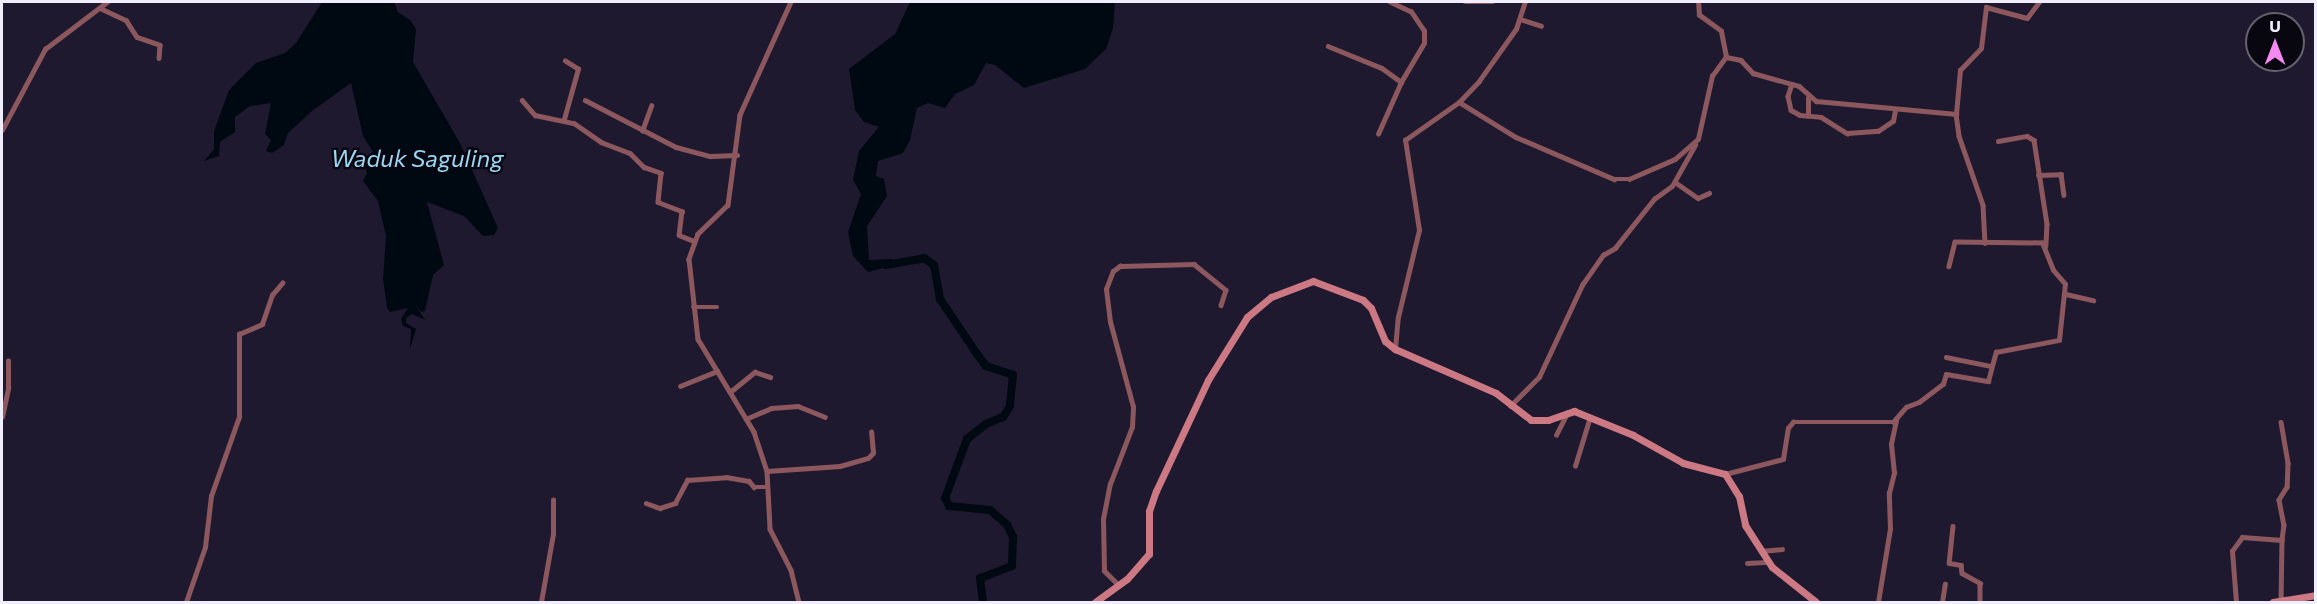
<!DOCTYPE html>
<html>
<head>
<meta charset="utf-8">
<style>
  body { margin:0 }
  #map { position:relative; width:2317px; height:604px; overflow:hidden; background:#1f192f; font-family:Commissioner,sans-serif }
  div>[style] { position:absolute }
  [style*='--x'] { left:calc(var(--x)*1px); top:calc(var(--y)*1px); width:calc(var(--w)*1px); rotate:calc(var(--a)*1deg) }
  .water>* { inset:0; background:#000812 }
  .river>* { height:8px; margin:-4px; padding:0 4px; transform-origin:4px; border-radius:4px; background:#000812 }
  .minor>* { height:4.5px; margin:-2.25px; padding:0 2.25px; transform-origin:2.25px; border-radius:2.25px; background:#8c585e }
  .secondary>* { height:7px; margin:-3.5px; padding:0 3.5px; transform-origin:3.5px; border-radius:3.5px; background:#cc7984 }
  span { translate:-50% -50%; white-space:nowrap; text-align:center; line-height:1.15; -webkit-text-stroke:4.5px #08060f; paint-order:stroke }
  .water-label { font-size:24px; color:#99d6f3; font-style:italic }
  .frame { position:absolute; inset:0; border:3px solid #f0edfc; pointer-events:none }
  .north { position:absolute; left:2245px; top:12px; width:60px; height:60px; box-sizing:border-box; background:#08060f; border:2px solid #65626e; border-radius:50%; rotate:0deg; font-size:16px; font-weight:700; line-height:24px; text-align:center; color:#f0edfc }
  .north::after { content:''; display:block; margin:auto; width:21px; height:27px; background:#f389f1; clip-path:polygon(50% 0,100% 100%,50% 72%,0 100%) }
</style>
</head>
<body>
<div id="map">
  <div class="water">
    <div style="clip-path:polygon(322px 2px,394px 2px,398px 12px,410px 20px,416px 29px,413px 62px,460px 143px,498px 228px,494px 235px,483px 236px,464px 216px,427px 202px,444px 265px,433px 275px,425px 311px,421px 312px,414px 303px,425px 320px,412px 314px,406px 318px,406px 323px,416px 329px,410px 349px,411px 329px,403px 326px,401px 319px,408px 308px,390px 312px,387px 308px,383px 279px,386px 236px,378px 201px,363px 181px,367px 173px,363px 161px,373px 152px,363px 136px,351px 83px,312px 111px,288px 133px,284px 145px,272px 153px,266px 151px,271px 140px,265px 134px,271px 103px,250px 106px,235px 117px,235px 132px,220px 142px,219px 156px,204px 161px,214px 149px,214px 131px,229px 90px,256px 63px,285px 53px,296px 43px)"></div>
    <div style="clip-path:polygon(910px 2px,1115px 2px,1113px 28px,1106px 49px,1085px 69px,1024px 88px,995px 65px,986px 63px,974px 85px,955px 94px,945px 108px,928px 103px,917px 108px,910px 140px,903px 153px,878px 161px,876px 176px,884px 179px,887px 196px,867px 226px,869px 260px,892px 259px,895px 265px,868px 272px,853px 256px,848px 232px,861px 194px,853px 180px,859px 151px,879px 127px,864px 122px,855px 110px,849px 69px,895px 34px)"></div>
  </div>
  <div class="river">
    <div style="--x:886;--y:265;--w:39;--a:-10"></div>
    <div style="--x:924;--y:258;--w:12;--a:35"></div>
    <div style="--x:934;--y:265;--w:35;--a:80"></div>
    <div style="--x:940;--y:299;--w:66;--a:56.1"></div>
    <div style="--x:977;--y:354;--w:15;--a:53"></div>
    <div style="--x:986;--y:366;--w:28;--a:18"></div>
    <div style="--x:1013;--y:375;--w:31;--a:96"></div>
    <div style="--x:1010;--y:406;--w:13;--a:122"></div>
    <div style="--x:1003;--y:417;--w:18;--a:158"></div>
    <div style="--x:986;--y:424;--w:24;--a:142"></div>
    <div style="--x:967;--y:439;--w:63;--a:110.4"></div>
    <div style="--x:945;--y:498;--w:9;--a:63"></div>
    <div style="--x:949;--y:506;--w:41;--a:5.6"></div>
    <div style="--x:990;--y:510;--w:23;--a:41"></div>
    <div style="--x:1007;--y:525;--w:13;--a:63"></div>
    <div style="--x:1013;--y:537;--w:29;--a:92"></div>
    <div style="--x:1012;--y:566;--w:34;--a:159"></div>
    <div style="--x:980;--y:578;--w:24;--a:83"></div>
  </div>
  <div class="minor">
    <div style="--x:791;--y:2;--w:124;--a:114.3"></div>
    <div style="--x:740;--y:115;--w:91;--a:97.6"></div>
    <div style="--x:728;--y:205;--w:42;--a:136"></div>
    <div style="--x:698;--y:234;--w:27;--a:110"></div>
    <div style="--x:689;--y:259;--w:81;--a:83.6"></div>
    <div style="--x:698;--y:339;--w:109;--a:58.9"></div>
    <div style="--x:754;--y:432;--w:41;--a:71.6"></div>
    <div style="--x:767;--y:471;--w:58;--a:87"></div>
    <div style="--x:770;--y:529;--w:46;--a:62.9"></div>
    <div style="--x:791;--y:570;--w:33;--a:76"></div>
    <div style="--x:1465;--y:2;--w:28;--a:0"></div>
    <div style="--x:100;--y:8;--w:29;--a:25"></div>
    <div style="--x:126;--y:20;--w:20;--a:57"></div>
    <div style="--x:137;--y:37;--w:24;--a:19"></div>
    <div style="--x:160;--y:45;--w:13;--a:94"></div>
    <div style="--x:1520;--y:19;--w:22;--a:18"></div>
    <div style="--x:1328;--y:46;--w:58;--a:22.2"></div>
    <div style="--x:1382;--y:68;--w:24;--a:36"></div>
    <div style="--x:1401;--y:82;--w:45;--a:-59.5"></div>
    <div style="--x:1424;--y:43;--w:12;--a:-90"></div>
    <div style="--x:1424;--y:31;--w:23;--a:-124"></div>
    <div style="--x:1411;--y:12;--w:23;--a:-155"></div>
    <div style="--x:1726;--y:57;--w:15;--a:11"></div>
    <div style="--x:1741;--y:60;--w:18;--a:47"></div>
    <div style="--x:1753;--y:73;--w:48;--a:15.8"></div>
    <div style="--x:1799;--y:86;--w:23;--a:41"></div>
    <div style="--x:1816;--y:101;--w:141;--a:5.3"></div>
    <div style="--x:1956;--y:114;--w:22;--a:82"></div>
    <div style="--x:1959;--y:136;--w:73;--a:70.8"></div>
    <div style="--x:1983;--y:205;--w:38;--a:87"></div>
    <div style="--x:1792;--y:84;--w:13;--a:108"></div>
    <div style="--x:1788;--y:96;--w:14;--a:78"></div>
    <div style="--x:1791;--y:110;--w:10;--a:29"></div>
    <div style="--x:1800;--y:115;--w:21;--a:5"></div>
    <div style="--x:1821;--y:117;--w:31;--a:32"></div>
    <div style="--x:1847;--y:133;--w:31;--a:-4"></div>
    <div style="--x:1878;--y:131;--w:18;--a:-34"></div>
    <div style="--x:1893;--y:121;--w:10;--a:-79"></div>
    <div style="--x:522;--y:100;--w:20;--a:49"></div>
    <div style="--x:535;--y:115;--w:40;--a:12"></div>
    <div style="--x:574;--y:123;--w:33;--a:35"></div>
    <div style="--x:601;--y:142;--w:31;--a:21"></div>
    <div style="--x:630;--y:153;--w:20;--a:45"></div>
    <div style="--x:644;--y:167;--w:18;--a:19"></div>
    <div style="--x:661;--y:173;--w:29;--a:96"></div>
    <div style="--x:658;--y:202;--w:26;--a:21"></div>
    <div style="--x:682;--y:211;--w:24;--a:97"></div>
    <div style="--x:679;--y:235;--w:16;--a:22"></div>
    <div style="--x:585;--y:100;--w:102;--a:27.3"></div>
    <div style="--x:676;--y:147;--w:35;--a:15"></div>
    <div style="--x:710;--y:156;--w:27;--a:-2"></div>
    <div style="--x:1459;--y:102;--w:67;--a:31.6"></div>
    <div style="--x:1516;--y:137;--w:107;--a:23.2"></div>
    <div style="--x:1614;--y:179;--w:15;--a:0"></div>
    <div style="--x:1629;--y:179;--w:50;--a:-23.5"></div>
    <div style="--x:1675;--y:159;--w:30;--a:-41"></div>
    <div style="--x:1698;--y:139;--w:65;--a:-77.5"></div>
    <div style="--x:1712;--y:76;--w:24;--a:-54"></div>
    <div style="--x:1726;--y:57;--w:26;--a:-101"></div>
    <div style="--x:1721;--y:31;--w:27;--a:-144"></div>
    <div style="--x:1699;--y:15;--w:13;--a:-94"></div>
    <div style="--x:1956;--y:114;--w:44;--a:-84.8"></div>
    <div style="--x:1960;--y:70;--w:30;--a:-46"></div>
    <div style="--x:1981;--y:48;--w:41;--a:-83"></div>
    <div style="--x:1986;--y:7;--w:42;--a:15"></div>
    <div style="--x:2027;--y:18;--w:20;--a:-53"></div>
    <div style="--x:1808;--y:116;--w:18;--a:-90"></div>
    <div style="--x:564;--y:119;--w:52;--a:-74.4"></div>
    <div style="--x:578;--y:69;--w:15;--a:-148"></div>
    <div style="--x:2;--y:130;--w:92;--a:-62"></div>
    <div style="--x:45;--y:49;--w:78;--a:-37.2"></div>
    <div style="--x:642;--y:131;--w:27;--a:-70"></div>
    <div style="--x:1378;--y:134;--w:57;--a:-66.1"></div>
    <div style="--x:1998;--y:141;--w:29;--a:-10"></div>
    <div style="--x:2027;--y:136;--w:8;--a:30"></div>
    <div style="--x:2034;--y:140;--w:85;--a:81.2"></div>
    <div style="--x:2047;--y:224;--w:22;--a:93"></div>
    <div style="--x:2038;--y:175;--w:23;--a:-2"></div>
    <div style="--x:2061;--y:174;--w:21;--a:82"></div>
    <div style="--x:1675;--y:182;--w:28;--a:35"></div>
    <div style="--x:1698;--y:198;--w:12;--a:-24"></div>
    <div style="--x:2066;--y:294;--w:28;--a:13"></div>
    <div style="--x:693;--y:307;--w:24;--a:0"></div>
    <div style="--x:1395;--y:349;--w:32;--a:-85"></div>
    <div style="--x:1398;--y:317;--w:89;--a:-76.4"></div>
    <div style="--x:1419;--y:230;--w:91;--a:-98.8"></div>
    <div style="--x:1405;--y:140;--w:66;--a:-35.1"></div>
    <div style="--x:1459;--y:102;--w:29;--a:-46"></div>
    <div style="--x:1479;--y:81;--w:64;--a:-54.6"></div>
    <div style="--x:1516;--y:29;--w:28;--a:-72"></div>
    <div style="--x:1946;--y:357;--w:46;--a:11.3"></div>
    <div style="--x:680;--y:386;--w:40;--a:-22"></div>
    <div style="--x:730;--y:392;--w:32;--a:-39"></div>
    <div style="--x:755;--y:372;--w:16;--a:18"></div>
    <div style="--x:1510;--y:406;--w:41;--a:-45"></div>
    <div style="--x:1539;--y:377;--w:102;--a:-64.9"></div>
    <div style="--x:1582;--y:285;--w:37;--a:-55"></div>
    <div style="--x:1603;--y:255;--w:14;--a:-30"></div>
    <div style="--x:1615;--y:248;--w:63;--a:-51.5"></div>
    <div style="--x:1654;--y:199;--w:22;--a:-36"></div>
    <div style="--x:1672;--y:186;--w:47;--a:-60.7"></div>
    <div style="--x:2;--y:417;--w:30;--a:-78"></div>
    <div style="--x:8;--y:388;--w:27;--a:-90"></div>
    <div style="--x:748;--y:418;--w:25;--a:-23"></div>
    <div style="--x:771;--y:408;--w:27;--a:-4"></div>
    <div style="--x:798;--y:406;--w:29;--a:22"></div>
    <div style="--x:2281;--y:422;--w:42;--a:80.3"></div>
    <div style="--x:2288;--y:463;--w:24;--a:92"></div>
    <div style="--x:2287;--y:487;--w:15;--a:122"></div>
    <div style="--x:2279;--y:500;--w:25;--a:79"></div>
    <div style="--x:2284;--y:525;--w:15;--a:98"></div>
    <div style="--x:1556;--y:435;--w:25;--a:-63"></div>
    <div style="--x:1575;--y:466;--w:51;--a:-73"></div>
    <div style="--x:767;--y:471;--w:73;--a:-3.9"></div>
    <div style="--x:840;--y:466;--w:29;--a:-16"></div>
    <div style="--x:868;--y:458;--w:7;--a:-45"></div>
    <div style="--x:873;--y:453;--w:21;--a:-95"></div>
    <div style="--x:1725;--y:474;--w:60;--a:-14.5"></div>
    <div style="--x:1783;--y:459;--w:31;--a:-81"></div>
    <div style="--x:1788;--y:428;--w:8;--a:-50"></div>
    <div style="--x:1793;--y:422;--w:100;--a:0"></div>
    <div style="--x:1893;--y:422;--w:20;--a:-49"></div>
    <div style="--x:1906;--y:407;--w:14;--a:-21"></div>
    <div style="--x:1919;--y:402;--w:30;--a:-37"></div>
    <div style="--x:1943;--y:384;--w:10;--a:-73"></div>
    <div style="--x:1946;--y:374;--w:43;--a:9.5"></div>
    <div style="--x:1988;--y:381;--w:30;--a:-75"></div>
    <div style="--x:1996;--y:352;--w:64;--a:-10.8"></div>
    <div style="--x:2059;--y:340;--w:56;--a:-83.9"></div>
    <div style="--x:2065;--y:284;--w:18;--a:-131"></div>
    <div style="--x:2053;--y:270;--w:29;--a:-112"></div>
    <div style="--x:2042;--y:243;--w:87;--a:-179.3"></div>
    <div style="--x:1955;--y:242;--w:25;--a:104"></div>
    <div style="--x:646;--y:503;--w:15;--a:20"></div>
    <div style="--x:660;--y:508;--w:16;--a:-18"></div>
    <div style="--x:675;--y:503;--w:26;--a:-62"></div>
    <div style="--x:687;--y:480;--w:39;--a:-4"></div>
    <div style="--x:726;--y:477;--w:23;--a:10"></div>
    <div style="--x:749;--y:481;--w:8;--a:50"></div>
    <div style="--x:754;--y:487;--w:13;--a:0"></div>
    <div style="--x:1953;--y:526;--w:37;--a:96"></div>
    <div style="--x:1949;--y:563;--w:12;--a:9"></div>
    <div style="--x:1961;--y:565;--w:8;--a:83"></div>
    <div style="--x:1962;--y:573;--w:21;--a:29"></div>
    <div style="--x:1980;--y:583;--w:19;--a:90"></div>
    <div style="--x:1761;--y:551;--w:21;--a:-5"></div>
    <div style="--x:1747;--y:563;--w:21;--a:-3"></div>
    <div style="--x:1119;--y:586;--w:21;--a:-135"></div>
    <div style="--x:1104;--y:571;--w:52;--a:-91.1"></div>
    <div style="--x:1103;--y:519;--w:36;--a:-79"></div>
    <div style="--x:1110;--y:484;--w:61;--a:-68.9"></div>
    <div style="--x:1132;--y:427;--w:20;--a:-87"></div>
    <div style="--x:1133;--y:407;--w:88;--a:-105.1"></div>
    <div style="--x:1110;--y:322;--w:33;--a:-97"></div>
    <div style="--x:1106;--y:289;--w:19;--a:-69"></div>
    <div style="--x:1113;--y:271;--w:9;--a:-36"></div>
    <div style="--x:1120;--y:266;--w:74;--a:-1.5"></div>
    <div style="--x:1194;--y:264;--w:41;--a:39.1"></div>
    <div style="--x:1226;--y:290;--w:16;--a:108"></div>
    <div style="--x:186;--y:602;--w:58;--a:-70.9"></div>
    <div style="--x:205;--y:547;--w:51;--a:-83.3"></div>
    <div style="--x:211;--y:496;--w:84;--a:-70.5"></div>
    <div style="--x:239;--y:417;--w:83;--a:-90"></div>
    <div style="--x:239;--y:334;--w:25;--a:-23"></div>
    <div style="--x:262;--y:324;--w:31;--a:-71"></div>
    <div style="--x:272;--y:295;--w:16;--a:-50"></div>
    <div style="--x:541;--y:602;--w:69;--a:-80"></div>
    <div style="--x:553;--y:534;--w:34;--a:-90"></div>
    <div style="--x:1878;--y:602;--w:74;--a:-80.7"></div>
    <div style="--x:1890;--y:529;--w:36;--a:-92"></div>
    <div style="--x:1889;--y:493;--w:21;--a:-76"></div>
    <div style="--x:1894;--y:473;--w:29;--a:-96"></div>
    <div style="--x:1891;--y:444;--w:25;--a:-78"></div>
    <div style="--x:1942;--y:602;--w:18;--a:-81"></div>
    <div style="--x:2236;--y:602;--w:51;--a:-94.5"></div>
    <div style="--x:2232;--y:551;--w:17;--a:-54"></div>
    <div style="--x:2242;--y:537;--w:40;--a:4.3"></div>
    <div style="--x:2282;--y:540;--w:61;--a:90.9"></div>
  </div>
  <div class="secondary">
    <div style="--x:1095;--y:602;--w:39;--a:-36"></div>
    <div style="--x:1127;--y:579;--w:33;--a:-49"></div>
    <div style="--x:1149;--y:554;--w:43;--a:-90"></div>
    <div style="--x:1149;--y:511;--w:21;--a:-71"></div>
    <div style="--x:1156;--y:491;--w:123;--a:-64.9"></div>
    <div style="--x:1208;--y:380;--w:74;--a:-58.2"></div>
    <div style="--x:1247;--y:317;--w:31;--a:-40"></div>
    <div style="--x:1271;--y:297;--w:45;--a:-20.9"></div>
    <div style="--x:1313;--y:281;--w:53;--a:20.8"></div>
    <div style="--x:1363;--y:300;--w:11;--a:45"></div>
    <div style="--x:1371;--y:308;--w:36;--a:67"></div>
    <div style="--x:1385;--y:341;--w:13;--a:39"></div>
    <div style="--x:1395;--y:349;--w:110;--a:23.5"></div>
    <div style="--x:1496;--y:393;--w:44;--a:37.6"></div>
    <div style="--x:1531;--y:420;--w:17;--a:0"></div>
    <div style="--x:1548;--y:420;--w:28;--a:-19"></div>
    <div style="--x:1574;--y:411;--w:64;--a:22.1"></div>
    <div style="--x:1633;--y:435;--w:57;--a:29.2"></div>
    <div style="--x:1683;--y:463;--w:43;--a:14.7"></div>
    <div style="--x:1725;--y:474;--w:26;--a:58"></div>
    <div style="--x:1739;--y:496;--w:30;--a:78"></div>
    <div style="--x:1745;--y:525;--w:50;--a:57.3"></div>
    <div style="--x:1772;--y:567;--w:56;--a:38.5"></div>
    <div style="--x:2273;--y:602;--w:44;--a:-9.2"></div>
  </div>
  <div class="water-label">
    <span style="left:417px;top:158px">Waduk Saguling</span>
  </div>
  <div class="frame"></div>
  <div class="north">U</div>
</div>
</body>
</html>
